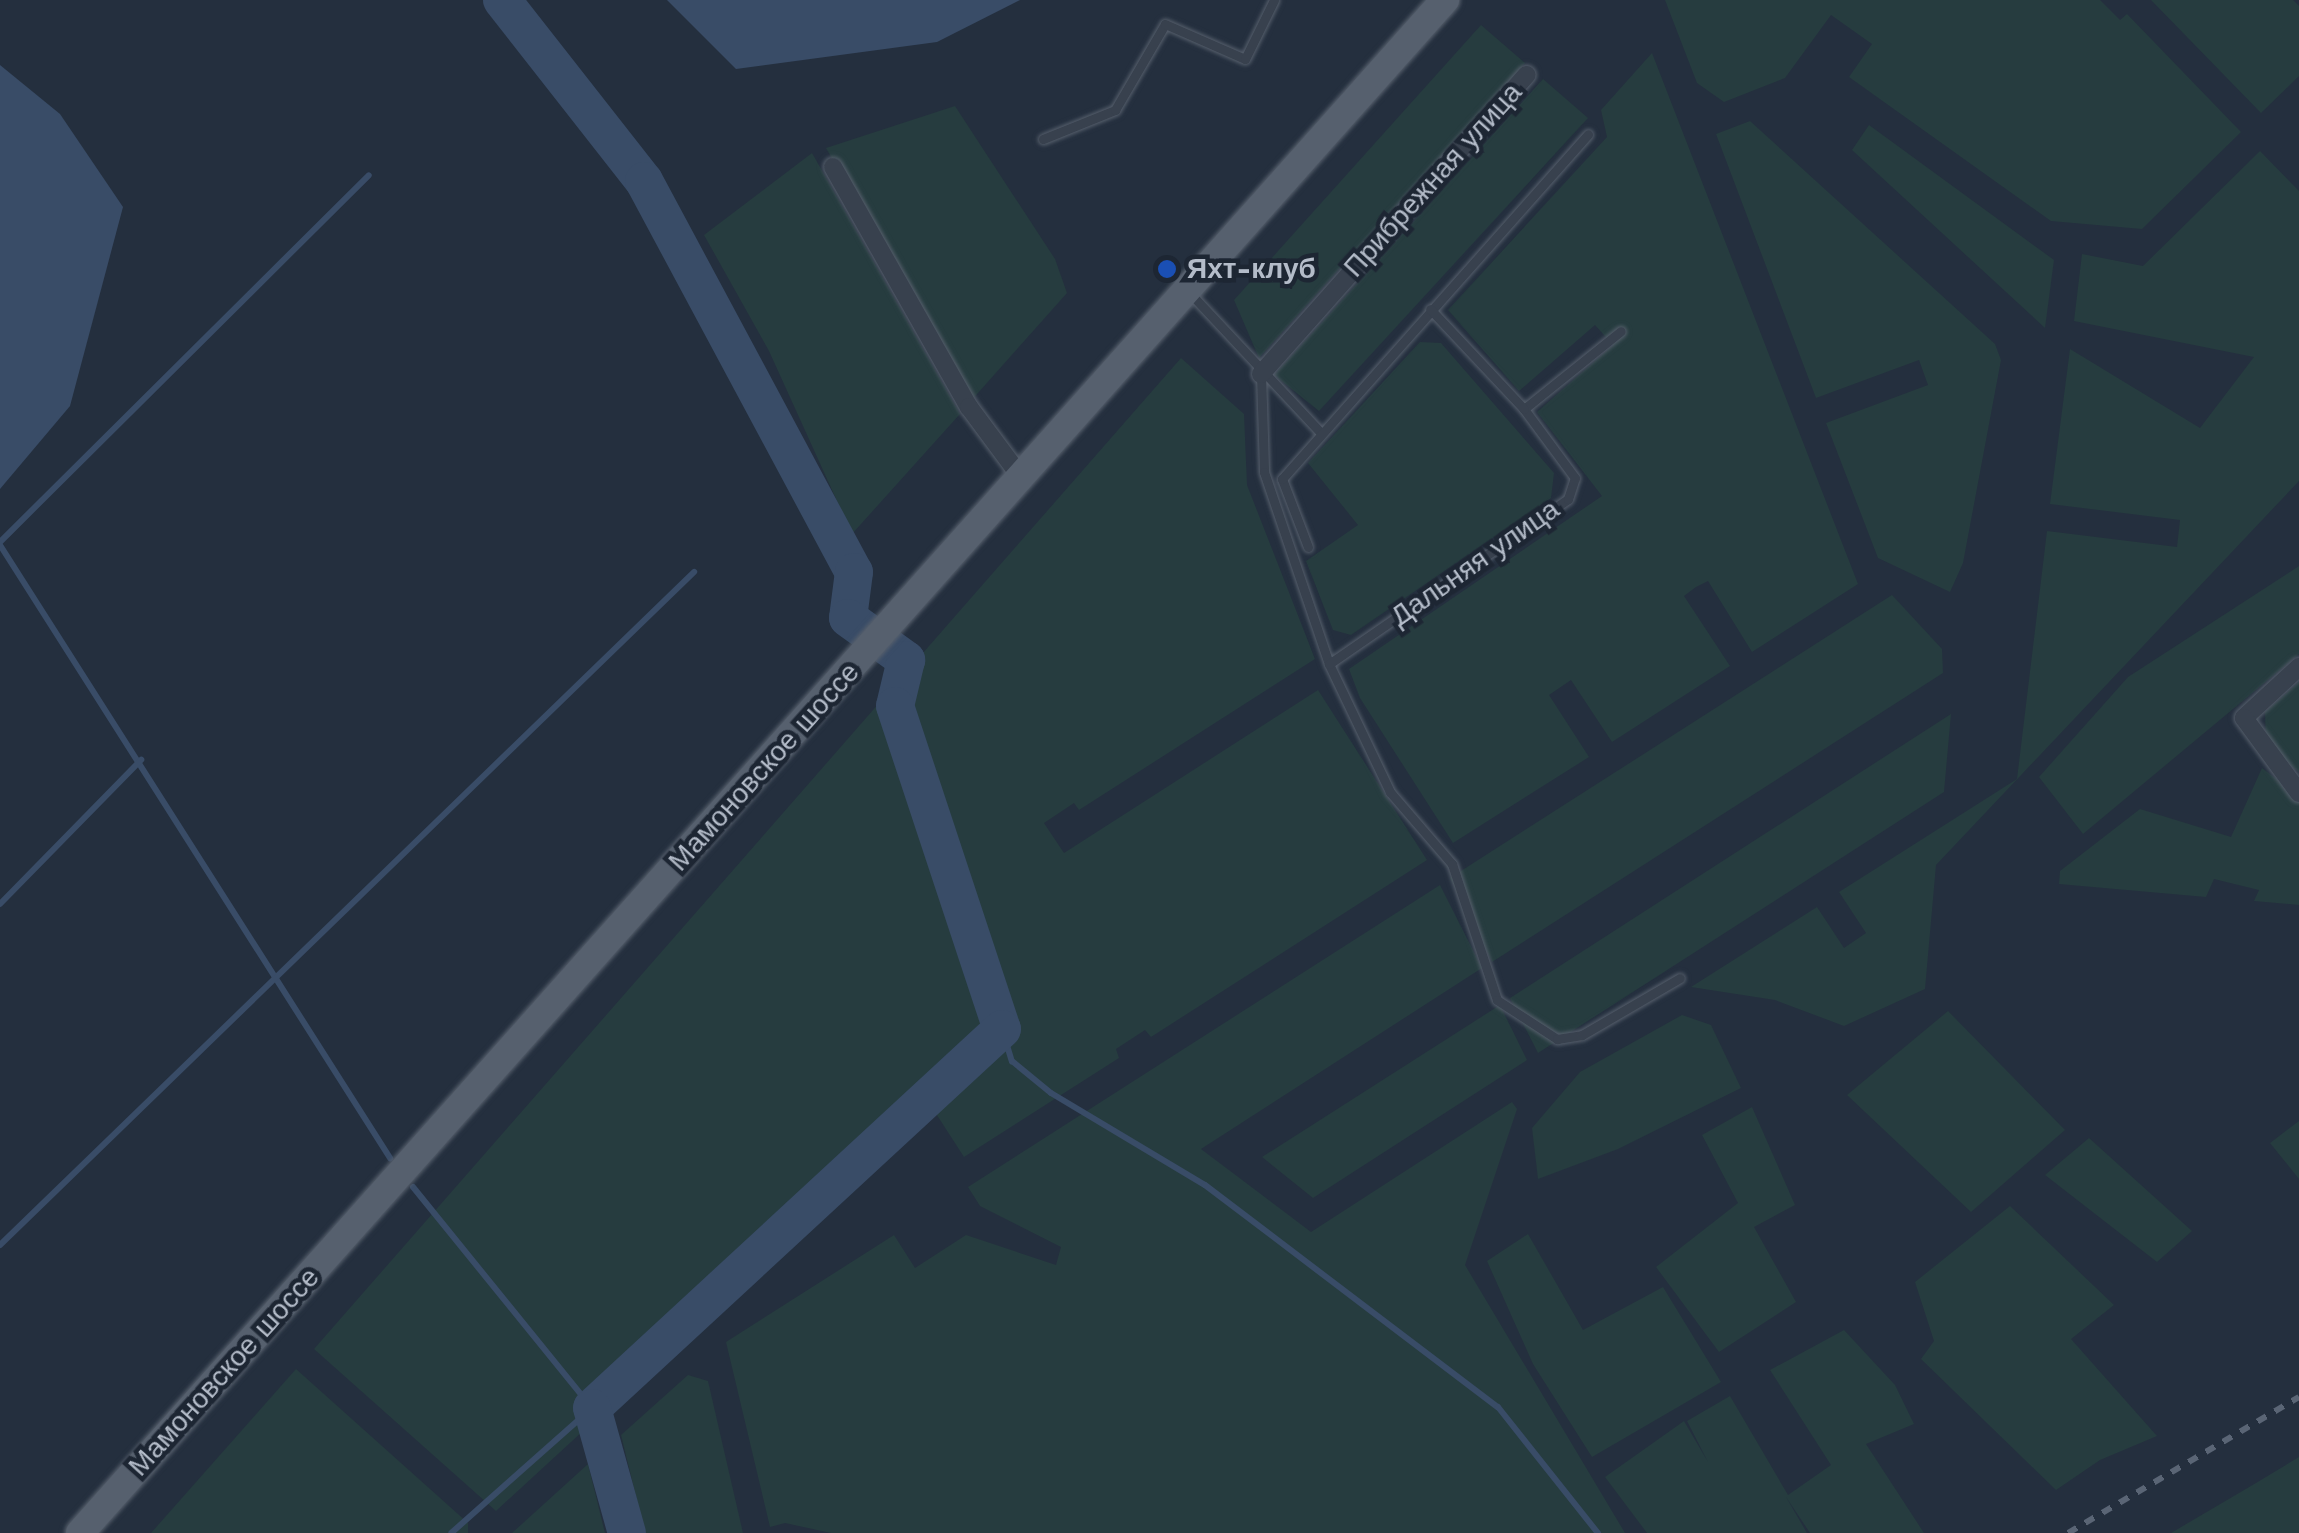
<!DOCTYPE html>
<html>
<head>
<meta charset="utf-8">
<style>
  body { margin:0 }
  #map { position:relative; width:2299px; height:1533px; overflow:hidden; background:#242f3e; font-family:"Work Sans",sans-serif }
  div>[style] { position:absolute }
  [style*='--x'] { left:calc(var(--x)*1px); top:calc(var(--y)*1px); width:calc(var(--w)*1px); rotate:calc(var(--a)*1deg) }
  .green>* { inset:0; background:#263c3f }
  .water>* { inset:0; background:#394c67 }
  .stream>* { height:6px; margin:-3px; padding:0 3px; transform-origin:3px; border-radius:3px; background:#394c67 }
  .river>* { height:38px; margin:-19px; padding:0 19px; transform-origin:19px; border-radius:19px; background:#394c67 }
  .roads { filter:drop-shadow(0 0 2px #565f6c) drop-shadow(0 0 2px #565f6c) }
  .service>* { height:9px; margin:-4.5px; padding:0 4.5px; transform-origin:4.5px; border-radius:4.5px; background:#38414e }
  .minor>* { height:18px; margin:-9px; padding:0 9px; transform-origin:9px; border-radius:9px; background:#38414e }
  .primary>* { height:28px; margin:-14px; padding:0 14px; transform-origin:14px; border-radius:14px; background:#56606e }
  .rail>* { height:6px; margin-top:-3px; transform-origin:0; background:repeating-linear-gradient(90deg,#5a6575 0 10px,transparent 0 20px) }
  .dots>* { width:28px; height:28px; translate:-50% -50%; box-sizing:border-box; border:5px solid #1d2633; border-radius:50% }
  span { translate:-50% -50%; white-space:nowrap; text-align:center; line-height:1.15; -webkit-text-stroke:9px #1d2633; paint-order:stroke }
  .street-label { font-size:28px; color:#b4bcc9 }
  .poi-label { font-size:28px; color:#b4bcc9; font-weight:700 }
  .left { translate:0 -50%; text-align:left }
</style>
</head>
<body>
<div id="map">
  <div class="green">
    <div style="clip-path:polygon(1665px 0,2100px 0,2120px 20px,2127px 14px,2241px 132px,2142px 229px,2051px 221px,1849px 77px,1872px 44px,1831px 15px,1785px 78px,1724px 102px,1697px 83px)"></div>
    <div style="clip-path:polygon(2151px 0,2293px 0,2299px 6px,2299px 76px,2261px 113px)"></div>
    <div style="clip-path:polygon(1481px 25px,1525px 63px,1259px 358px,1234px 300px)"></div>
    <div style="clip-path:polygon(1652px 53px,1858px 584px,1752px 652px,1708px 581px,1696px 587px,1684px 596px,1730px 666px,1612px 742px,1571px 680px,1549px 695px,1589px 757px,1453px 843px,1360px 698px,1349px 669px,1602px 496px,1537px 412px,1613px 345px,1595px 325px,1519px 391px,1448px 310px,1607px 137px,1601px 110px)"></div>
    <div style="clip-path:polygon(1543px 79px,1588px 118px,1319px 411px,1274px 375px)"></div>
    <div style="clip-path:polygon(955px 106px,1055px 259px,1067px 293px,970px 402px,826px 148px)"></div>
    <div style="clip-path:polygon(1750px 121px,1995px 344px,2001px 360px,1963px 563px,1950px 592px,1878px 558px,1826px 423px,1928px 385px,1919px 360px,1816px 398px,1716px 134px)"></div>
    <div style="clip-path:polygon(1869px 125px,2054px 260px,2045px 328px,1852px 150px)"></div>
    <div style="clip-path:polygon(2260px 151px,2299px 191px,2299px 481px,1936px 865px,1925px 989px,1844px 1026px,1775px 1000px,1691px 987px,1817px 907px,1844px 948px,1866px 933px,1839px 892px,2017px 779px,2047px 531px,2177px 547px,2180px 520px,2050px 504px,2070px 349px,2200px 428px,2254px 357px,2074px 321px,2082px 254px,2143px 266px)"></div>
    <div style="clip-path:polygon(812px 153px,960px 414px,852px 534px,769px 351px,704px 235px)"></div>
    <div style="clip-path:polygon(1420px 342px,1441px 343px,1554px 473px,1551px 498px,1351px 635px,1333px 630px,1306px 561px,1358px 525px,1308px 463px)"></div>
    <div style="clip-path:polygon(1181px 358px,1244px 414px,1247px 485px,1315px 659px,1079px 810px,1074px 803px,1044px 823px,1064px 853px,1318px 690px,1427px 860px,1151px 1037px,1145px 1030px,1116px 1049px,1119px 1058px,964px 1157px,933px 1109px,496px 1511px,314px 1349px)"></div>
    <div style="clip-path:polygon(2299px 566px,2299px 654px,2083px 834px,2039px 777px,2128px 677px)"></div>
    <div style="clip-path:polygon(1892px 595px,1942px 649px,1943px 673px,1492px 962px,1450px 878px)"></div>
    <div style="clip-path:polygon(2299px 682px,2299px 772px,2266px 747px,2265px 712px)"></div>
    <div style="clip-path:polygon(1951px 714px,1944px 792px,1538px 1053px,1510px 998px)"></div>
    <div style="clip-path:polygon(2262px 768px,2299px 796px,2299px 905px,2254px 901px,2259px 890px,2214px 879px,2206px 897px,2059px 884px,2060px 871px,2140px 809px,2231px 837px)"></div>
    <div style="clip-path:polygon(1440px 885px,1482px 968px,1201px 1149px,1311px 1232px,1512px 1102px,1517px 1109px,1465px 1265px,1625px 1533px,831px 1533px,785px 1523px,770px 1527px,726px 1342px,894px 1235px,915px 1268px,966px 1235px,1056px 1265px,1061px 1247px,980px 1206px,968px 1187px)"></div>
    <div style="clip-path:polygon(1500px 1005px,1527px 1060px,1313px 1198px,1262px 1157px)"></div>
    <div style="clip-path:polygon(1948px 1011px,2065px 1130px,1971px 1212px,1847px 1095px)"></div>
    <div style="clip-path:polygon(1682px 1015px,1711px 1025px,1741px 1088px,1618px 1149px,1538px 1179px,1532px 1128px,1580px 1072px)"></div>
    <div style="clip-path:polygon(1752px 1107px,1795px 1205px,1754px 1227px,1796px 1302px,1719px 1352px,1656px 1267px,1738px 1203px,1702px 1135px)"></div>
    <div style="clip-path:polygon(2299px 1121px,2299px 1179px,2270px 1143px)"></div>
    <div style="clip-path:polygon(2089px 1138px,2192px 1231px,2157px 1262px,2045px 1175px)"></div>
    <div style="clip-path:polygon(2010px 1206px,2114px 1305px,2071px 1339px,2157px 1436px,2100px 1460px,2056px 1490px,1921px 1359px,1934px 1341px,1915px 1282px)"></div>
    <div style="clip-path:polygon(1528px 1234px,1583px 1330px,1663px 1287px,1721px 1382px,1592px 1457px,1533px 1364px,1487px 1261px)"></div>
    <div style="clip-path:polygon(1844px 1330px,1895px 1385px,1914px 1424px,1866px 1444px,1924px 1533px,1810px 1533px,1786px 1497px,1807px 1533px,1647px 1533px,1605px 1477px,1684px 1421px,1708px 1462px,1687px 1421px,1730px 1396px,1788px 1495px,1831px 1465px,1770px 1370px)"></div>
    <div style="clip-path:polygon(296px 1369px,468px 1523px,468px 1533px,151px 1533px)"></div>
    <div style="clip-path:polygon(688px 1375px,708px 1381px,743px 1533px,645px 1533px,621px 1435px)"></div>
    <div style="clip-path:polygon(2299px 1457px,2299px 1533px,2171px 1533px,2256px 1483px)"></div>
    <div style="clip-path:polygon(588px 1464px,605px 1533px,512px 1533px)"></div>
  </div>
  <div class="water">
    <div style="clip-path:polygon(667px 0,1020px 0,937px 42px,736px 69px)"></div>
    <div style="clip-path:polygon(0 65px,60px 114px,123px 207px,70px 406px,0 489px)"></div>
  </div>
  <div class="stream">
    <div style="--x:0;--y:542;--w:520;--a:-44.84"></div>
    <div style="--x:0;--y:545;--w:727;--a:57.53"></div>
    <div style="--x:0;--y:904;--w:202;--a:-45.6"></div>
    <div style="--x:1002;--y:1029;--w:34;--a:73"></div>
    <div style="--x:1012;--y:1061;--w:50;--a:39.4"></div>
    <div style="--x:1051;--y:1093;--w:179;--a:30.9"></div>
    <div style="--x:1205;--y:1185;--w:368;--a:37.2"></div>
    <div style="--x:1498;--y:1407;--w:161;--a:51.6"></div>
    <div style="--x:413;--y:1187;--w:284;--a:51"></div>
    <div style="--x:592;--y:1408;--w:188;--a:138.4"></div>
    <div style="--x:0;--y:1245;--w:967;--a:-44.12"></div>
  </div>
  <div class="river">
    <div style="--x:502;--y:0;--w:230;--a:51.9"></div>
    <div style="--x:644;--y:181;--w:444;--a:61.8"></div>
    <div style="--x:854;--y:572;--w:46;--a:97.4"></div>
    <div style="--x:848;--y:618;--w:72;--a:35.9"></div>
    <div style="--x:906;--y:660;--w:47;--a:103.4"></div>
    <div style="--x:895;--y:706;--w:340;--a:71.7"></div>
    <div style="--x:1002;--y:1029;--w:558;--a:137.25"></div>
    <div style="--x:592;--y:1408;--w:130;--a:74.4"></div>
  </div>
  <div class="roads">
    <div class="service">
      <div style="--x:1043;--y:139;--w:78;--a:-21.9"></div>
      <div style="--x:1115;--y:110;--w:99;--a:-59.8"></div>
      <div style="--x:1165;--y:24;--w:87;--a:23.6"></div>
      <div style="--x:1245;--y:59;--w:66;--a:-63.8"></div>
      <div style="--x:1189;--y:292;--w:192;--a:46.9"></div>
      <div style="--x:1261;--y:374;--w:98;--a:88.2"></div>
      <div style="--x:1264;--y:472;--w:203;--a:71.3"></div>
      <div style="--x:1329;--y:664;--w:142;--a:64.5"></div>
      <div style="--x:1390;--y:792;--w:95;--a:49.3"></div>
      <div style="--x:1452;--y:864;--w:143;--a:71.7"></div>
      <div style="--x:1497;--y:1000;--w:72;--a:33"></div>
      <div style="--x:1557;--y:1039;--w:25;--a:-9"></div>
      <div style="--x:1582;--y:1035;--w:113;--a:-30.2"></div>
      <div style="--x:1524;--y:409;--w:124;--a:-38.8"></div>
      <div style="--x:1308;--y:547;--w:73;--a:-110.9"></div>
      <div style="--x:1282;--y:479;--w:461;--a:-48.4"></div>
      <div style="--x:1329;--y:664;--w:290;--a:-34.6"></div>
      <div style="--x:1568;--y:499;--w:22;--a:-72"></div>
      <div style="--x:1575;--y:478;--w:86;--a:-126.5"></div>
      <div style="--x:1524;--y:409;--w:137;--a:-133.2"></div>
    </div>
    <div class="minor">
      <div style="--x:833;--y:167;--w:276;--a:60.5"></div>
      <div style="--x:969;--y:407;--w:87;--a:53.4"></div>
      <div style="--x:1261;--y:374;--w:400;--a:-48.4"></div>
      <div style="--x:2299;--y:667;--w:75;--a:137.2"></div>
      <div style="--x:2244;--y:718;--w:93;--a:53.7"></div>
    </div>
    <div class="primary">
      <div style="--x:80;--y:1533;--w:2053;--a:-48.32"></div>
    </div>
  </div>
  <div class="rail">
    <div style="--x:2068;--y:1533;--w:268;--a:-30.5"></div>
  </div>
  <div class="dots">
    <div style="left:1167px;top:269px;background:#1a4fb4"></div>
  </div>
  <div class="street-label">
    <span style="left:1433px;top:180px;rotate:-48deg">Прибрежная улица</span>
    <span style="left:1475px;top:563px;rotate:-35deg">Дальняя улица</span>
    <span style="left:764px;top:767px;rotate:-48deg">Мамоновское шоссе</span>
    <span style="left:224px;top:1372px;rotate:-48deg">Мамоновское шоссе</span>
  </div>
  <div class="poi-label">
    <span class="left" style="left:1187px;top:269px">Яхт-клуб</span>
  </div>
</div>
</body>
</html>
